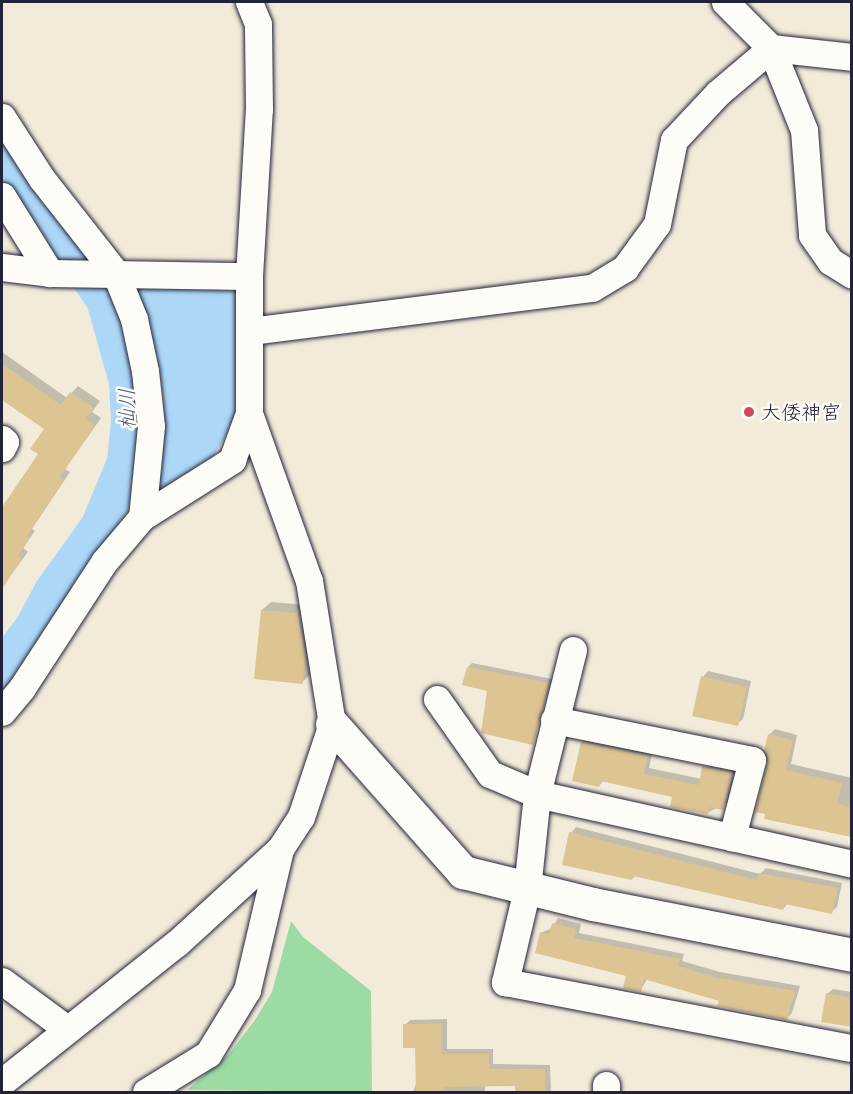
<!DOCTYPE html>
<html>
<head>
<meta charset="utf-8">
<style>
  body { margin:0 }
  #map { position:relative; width:853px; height:1094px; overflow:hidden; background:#f3ebd9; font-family:Itim,"Klee One",sans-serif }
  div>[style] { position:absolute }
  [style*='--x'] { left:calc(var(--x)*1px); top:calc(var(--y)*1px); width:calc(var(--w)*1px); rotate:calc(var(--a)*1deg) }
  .green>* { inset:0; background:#9cdba4 }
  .water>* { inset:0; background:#acd7f7 }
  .shadow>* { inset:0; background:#0003 }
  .river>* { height:39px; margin:-19.5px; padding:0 19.5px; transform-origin:19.5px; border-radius:19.5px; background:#acd7f7 }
  .building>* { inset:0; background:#dcc493 }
  .roads { filter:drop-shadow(0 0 2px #22223b) drop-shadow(0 0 2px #22223b) }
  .street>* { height:27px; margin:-13.5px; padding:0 13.5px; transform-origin:13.5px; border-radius:13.5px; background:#fdfcf7 }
  .secondary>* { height:33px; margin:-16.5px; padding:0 16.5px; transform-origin:16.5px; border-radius:16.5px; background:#fdfcf7 }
  .dots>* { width:16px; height:16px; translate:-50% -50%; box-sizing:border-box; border:3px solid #fdfcf7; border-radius:50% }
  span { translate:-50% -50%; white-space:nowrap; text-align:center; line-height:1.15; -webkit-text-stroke:5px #fdfcf7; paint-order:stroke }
  .poi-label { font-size:20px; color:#22223b }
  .left { translate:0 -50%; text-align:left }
  .water-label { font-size:21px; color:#4b5873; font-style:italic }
  .frame { position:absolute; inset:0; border:3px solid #22223b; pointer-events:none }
</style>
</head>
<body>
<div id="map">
  <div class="green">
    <div style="clip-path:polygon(291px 921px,303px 937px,371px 991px,372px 1092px,187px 1090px,229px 1054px,255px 1020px,272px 992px)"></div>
  </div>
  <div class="water">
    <div style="clip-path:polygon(136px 288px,235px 291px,242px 302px,239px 414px,209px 463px,154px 497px,164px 440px,164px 401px,157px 355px)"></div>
  </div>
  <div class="shadow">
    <div style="clip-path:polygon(2px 352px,67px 398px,78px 386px,100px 401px,92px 412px,101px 418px,65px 469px,70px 472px,32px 529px,35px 531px,23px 548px,28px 552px,2px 586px,2px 529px,9px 518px,2px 509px,41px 454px,46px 429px,2px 398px)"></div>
    <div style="clip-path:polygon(271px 602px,306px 605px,311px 674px,302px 682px,262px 610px)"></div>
    <div style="clip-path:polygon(472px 663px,552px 679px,533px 743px,468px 667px)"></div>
    <div style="clip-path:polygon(708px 671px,751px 681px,743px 719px,737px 724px,703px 677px)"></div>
    <div style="clip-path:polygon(775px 729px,797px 735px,791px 764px,852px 778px,852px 837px,765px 818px,769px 735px)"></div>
    <div style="clip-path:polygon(588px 737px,653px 750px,649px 768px,702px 779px,709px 762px,737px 767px,728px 802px,707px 813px,674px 795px,604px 780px,599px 786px,582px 742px)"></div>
    <div style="clip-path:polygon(576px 827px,760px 874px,766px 868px,842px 883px,837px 907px,831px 912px,788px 903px,783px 909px,636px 875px,632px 879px,571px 833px)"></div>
    <div style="clip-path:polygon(558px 918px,581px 924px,579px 933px,684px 954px,682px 961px,720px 972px,800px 986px,792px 1013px,787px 1018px,647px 979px,641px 990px,628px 975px,541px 933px,552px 928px)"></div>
    <div style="clip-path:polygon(833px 989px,852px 992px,852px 1026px,827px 994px)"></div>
    <div style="clip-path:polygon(447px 1019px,447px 1049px,493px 1049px,493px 1064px,550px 1065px,551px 1092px,517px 1092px,517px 1085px,485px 1085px,485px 1092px,413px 1092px,417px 1081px,417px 1046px,405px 1025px,410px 1020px)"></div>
  </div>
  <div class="river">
    <div style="--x:2;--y:148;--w:183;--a:55.7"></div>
    <div style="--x:105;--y:299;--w:85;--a:74.3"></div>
    <div style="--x:128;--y:381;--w:40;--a:87.1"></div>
    <div style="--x:130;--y:421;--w:41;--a:95.6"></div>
    <div style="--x:126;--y:462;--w:70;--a:112.6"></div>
    <div style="--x:99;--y:527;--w:79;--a:125.7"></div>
    <div style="--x:53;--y:591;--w:42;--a:118.4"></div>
    <div style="--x:33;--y:628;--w:51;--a:127.1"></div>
  </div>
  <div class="building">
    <div style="clip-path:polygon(2px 364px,61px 405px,70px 392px,94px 408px,86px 419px,95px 425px,60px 477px,64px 480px,27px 536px,30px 538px,18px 556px,22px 559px,2px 589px,2px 507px,38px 454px,30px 449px,44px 429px,2px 400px)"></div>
    <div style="clip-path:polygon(261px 610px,298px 613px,305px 657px,303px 684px,254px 679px)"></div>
    <div style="clip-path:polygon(467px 667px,549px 683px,533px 745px,481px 733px,487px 691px,462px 685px)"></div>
    <div style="clip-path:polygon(701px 676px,747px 687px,738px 726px,692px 716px)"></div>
    <div style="clip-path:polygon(768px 734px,793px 740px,786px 770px,842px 783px,837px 804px,852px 807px,852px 837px,764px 819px,765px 814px,755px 812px,767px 764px,764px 751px)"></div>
    <div style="clip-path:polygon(581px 742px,648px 755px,644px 774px,699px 785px,702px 766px,733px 772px,723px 810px,709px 807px,708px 814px,670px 807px,672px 797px,601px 781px,599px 787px,572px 781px)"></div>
    <div style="clip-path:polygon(569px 832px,757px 880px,759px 873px,838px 888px,832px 914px,785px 904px,783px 910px,633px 876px,632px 880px,562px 865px)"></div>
    <div style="clip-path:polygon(552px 923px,576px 929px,574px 938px,680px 959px,678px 966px,714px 977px,795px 991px,787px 1020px,717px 1006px,719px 1001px,644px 979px,641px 992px,623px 988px,626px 976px,535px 953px,540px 932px,549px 934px)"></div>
    <div style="clip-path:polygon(826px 993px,852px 998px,852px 1027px,821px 1022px)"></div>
    <div style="clip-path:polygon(403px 1024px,442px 1024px,442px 1054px,489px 1054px,489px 1069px,545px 1069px,545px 1092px,515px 1092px,515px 1086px,444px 1087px,444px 1092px,416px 1092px,415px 1048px,403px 1048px)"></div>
  </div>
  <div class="roads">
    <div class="street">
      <div style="--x:725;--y:2;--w:65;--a:45"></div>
      <div style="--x:771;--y:48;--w:81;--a:6.3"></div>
      <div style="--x:2;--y:117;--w:74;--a:57.2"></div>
      <div style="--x:42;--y:179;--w:118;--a:51.9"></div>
      <div style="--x:115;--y:272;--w:51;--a:68"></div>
      <div style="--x:134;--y:319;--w:53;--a:78.1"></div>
      <div style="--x:145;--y:371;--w:55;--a:83.8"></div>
      <div style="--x:151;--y:426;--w:91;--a:95.6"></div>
      <div style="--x:142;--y:517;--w:59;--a:130.2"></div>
      <div style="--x:104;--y:562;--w:150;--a:123.1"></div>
      <div style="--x:22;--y:688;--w:31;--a:130"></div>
      <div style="--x:2;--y:196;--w:91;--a:58.1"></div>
      <div style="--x:50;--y:273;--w:199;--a:0.9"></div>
      <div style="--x:2;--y:267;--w:48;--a:7.1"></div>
      <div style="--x:250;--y:331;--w:345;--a:-7.2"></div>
      <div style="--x:592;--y:288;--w:39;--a:-31"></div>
      <div style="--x:625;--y:268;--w:54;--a:-54"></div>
      <div style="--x:657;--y:224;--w:86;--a:-78.6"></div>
      <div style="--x:674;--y:140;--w:64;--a:-46.9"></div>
      <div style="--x:718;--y:93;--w:70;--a:-40.3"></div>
      <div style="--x:771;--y:48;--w:88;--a:68.1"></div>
      <div style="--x:804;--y:130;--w:105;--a:85.6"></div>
      <div style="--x:812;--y:235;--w:32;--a:55"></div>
      <div style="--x:830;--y:261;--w:26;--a:32"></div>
      <div style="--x:2;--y:439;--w:4;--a:45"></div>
      <div style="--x:5;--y:442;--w:7;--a:117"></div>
      <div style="--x:142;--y:517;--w:107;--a:-32.3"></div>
      <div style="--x:232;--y:460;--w:50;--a:-70.1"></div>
      <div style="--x:573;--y:650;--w:148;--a:104"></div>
      <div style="--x:537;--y:794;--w:96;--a:96"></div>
      <div style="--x:527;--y:889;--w:96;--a:103.3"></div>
      <div style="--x:505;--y:982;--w:353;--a:10.8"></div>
      <div style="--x:437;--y:699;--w:92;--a:54.8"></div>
      <div style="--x:490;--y:774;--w:51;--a:23.1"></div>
      <div style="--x:537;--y:794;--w:323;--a:12.5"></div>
      <div style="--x:554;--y:720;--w:202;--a:11.4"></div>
      <div style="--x:752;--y:760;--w:80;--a:104.6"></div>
      <div style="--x:2;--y:981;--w:81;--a:36.4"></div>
      <div style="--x:2;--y:1082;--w:223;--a:-38.5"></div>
      <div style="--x:177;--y:943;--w:139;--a:-42.4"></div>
      <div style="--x:280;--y:849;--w:38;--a:-57"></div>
      <div style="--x:301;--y:817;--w:98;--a:-71.6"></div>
      <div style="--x:332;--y:724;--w:145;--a:-99.1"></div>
      <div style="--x:309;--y:581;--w:178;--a:-109.7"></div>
      <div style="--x:249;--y:413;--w:137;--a:-90"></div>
      <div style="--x:249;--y:276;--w:167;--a:-86.6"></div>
      <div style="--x:259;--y:109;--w:85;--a:-90.7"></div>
      <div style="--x:258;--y:24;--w:24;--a:-112"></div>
      <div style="--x:146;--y:1092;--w:73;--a:-31.5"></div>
      <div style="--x:208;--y:1054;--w:75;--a:-58.6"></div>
      <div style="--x:247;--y:990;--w:145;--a:-76.8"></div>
      <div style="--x:606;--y:1092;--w:7;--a:-90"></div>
    </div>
    <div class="secondary">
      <div style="--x:332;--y:724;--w:198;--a:48.5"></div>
      <div style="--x:463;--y:872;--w:134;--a:13.8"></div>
      <div style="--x:593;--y:904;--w:264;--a:11.1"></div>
    </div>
  </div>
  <div class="dots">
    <div style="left:749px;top:412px;background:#d1495b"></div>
  </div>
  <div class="poi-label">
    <span class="left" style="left:761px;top:412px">大倭神宮</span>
  </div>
  <div class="water-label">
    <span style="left:127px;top:409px;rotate:-91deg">杣川</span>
  </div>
  <div class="frame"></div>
</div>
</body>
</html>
